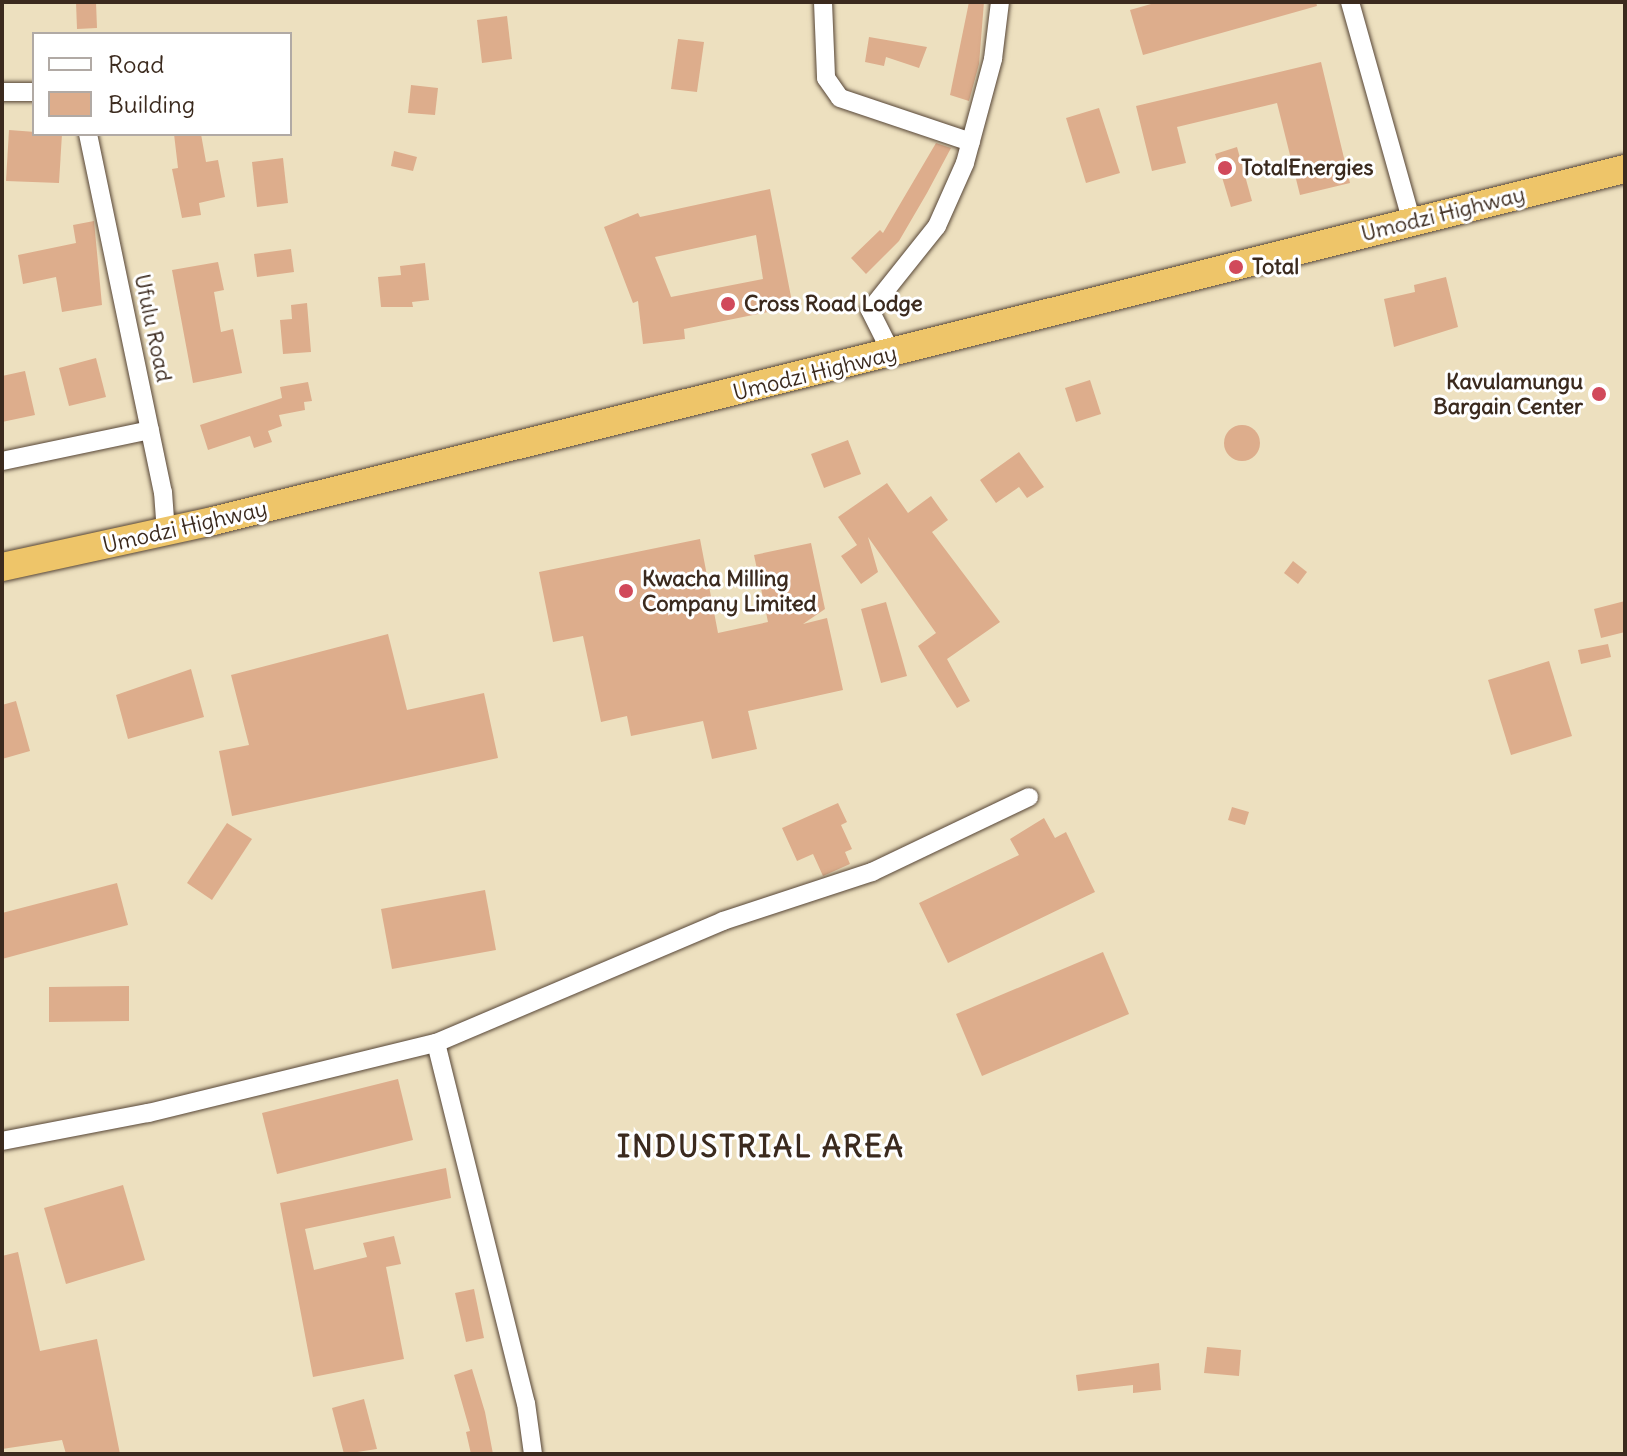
<!DOCTYPE html>
<html>
<head>
<meta charset="utf-8">
<style>
  body { margin:0 }
  #map { position:relative; width:1627px; height:1456px; overflow:hidden; background:#ede0bf; font-family:Delius,sans-serif }
  div>[style] { position:absolute }
  [style*='--x'] { left:calc(var(--x)*1px); top:calc(var(--y)*1px); width:calc(var(--w)*1px); rotate:calc(var(--a)*1deg) }
  .building>* { inset:0; background:#ddad8c }
  .round { border-radius:50% }
  .roads { filter:drop-shadow(0 0 2px #564536) drop-shadow(0 0 2px #564536) }
  .minor>* { height:18px; margin:-9px; padding:0 9px; transform-origin:9px; border-radius:9px; background:#fff }
  .trunk>* { height:28px; margin:-14px; padding:0 14px; transform-origin:14px; border-radius:14px; background:#eec569 }
  .dots>* { width:22px; height:22px; translate:-50% -50%; box-sizing:border-box; border:4px solid #fff; border-radius:50% }
  span { translate:-50% -50%; white-space:nowrap; text-align:center; line-height:1.15; -webkit-text-stroke:6px #fff; paint-order:stroke }
  .poi-label { font-size:22px; color:#3b2a1e; font-weight:700 }
  .left { translate:0 -50%; text-align:left }
  .right { translate:-100% -50%; text-align:right }
  .street-label { font-size:22px; color:#3b2a1e }
  .district-label { font-size:30px; color:#3b2a1e; font-weight:700; letter-spacing:2px }
  .frame { position:absolute; inset:0; border:4px solid #3b2a1e; pointer-events:none }
  .legend { position:absolute; left:32px; top:32px; width:260px; height:104px; box-sizing:border-box; background:#fff; border:2px solid #b1aaa5; margin:0; padding:10px 14px; list-style:none; font-size:24px; color:#3b2a1e }
  .legend li { display:flex; align-items:center; gap:16px; height:40px }
  .legend b { width:40px; border:2px solid #b1aaa5 }
</style>
</head>
<body>
<div id="map">
  <div class="building">
    <div style="clip-path:polygon(76px 2px,96px 2px,97px 28px,77px 29px)"></div>
    <div style="clip-path:polygon(969px 2px,984px 2px,979px 64px,969px 101px,950px 95px)"></div>
    <div style="clip-path:polygon(1158px 2px,1316px 2px,1317px 6px,1143px 55px,1130px 10px)"></div>
    <div style="clip-path:polygon(507px 16px,512px 59px,482px 63px,477px 20px)"></div>
    <div style="clip-path:polygon(869px 37px,927px 47px,919px 68px,886px 57px,884px 66px,865px 62px)"></div>
    <div style="clip-path:polygon(678px 39px,704px 42px,697px 92px,671px 89px)"></div>
    <div style="clip-path:polygon(1321px 62px,1350px 183px,1300px 195px,1277px 103px,1177px 127px,1186px 163px,1152px 171px,1136px 106px)"></div>
    <div style="clip-path:polygon(411px 85px,438px 88px,435px 115px,408px 113px)"></div>
    <div style="clip-path:polygon(1099px 108px,1120px 173px,1086px 183px,1066px 118px)"></div>
    <div style="clip-path:polygon(9px 130px,62px 134px,59px 183px,6px 181px)"></div>
    <div style="clip-path:polygon(174px 134px,201px 134px,206px 162px,218px 160px,225px 197px,199px 203px,201px 215px,182px 218px,172px 169px,178px 168px)"></div>
    <div style="clip-path:polygon(936px 143px,951px 148px,927px 193px,899px 241px,866px 274px,851px 258px,880px 230px,883px 233px)"></div>
    <div style="clip-path:polygon(1237px 147px,1252px 201px,1231px 207px,1215px 154px)"></div>
    <div style="clip-path:polygon(394px 151px,417px 157px,413px 171px,391px 166px)"></div>
    <div style="clip-path:polygon(283px 158px,288px 203px,257px 207px,252px 162px)"></div>
    <div style="clip-path:polygon(evenodd,770px 189px,793px 307px,684px 329px,685px 339px,643px 344px,638px 301px,633px 303px,604px 227px,638px 213px,640px 217px,770px 189px,756px 235px,763px 279px,671px 297px,655px 257px,756px 235px)"></div>
    <div style="clip-path:polygon(94px 221px,102px 305px,62px 312px,56px 277px,23px 284px,18px 255px,76px 243px,73px 225px)"></div>
    <div style="clip-path:polygon(291px 249px,294px 272px,257px 277px,254px 254px)"></div>
    <div style="clip-path:polygon(218px 262px,224px 290px,214px 292px,221px 332px,233px 329px,242px 373px,193px 383px,172px 270px)"></div>
    <div style="clip-path:polygon(425px 263px,429px 300px,412px 302px,413px 307px,381px 307px,378px 277px,401px 275px,400px 266px)"></div>
    <div style="clip-path:polygon(1446px 277px,1458px 327px,1394px 347px,1384px 299px,1415px 292px,1414px 285px)"></div>
    <div style="clip-path:polygon(307px 303px,311px 352px,283px 354px,280px 320px,292px 319px,291px 305px)"></div>
    <div style="clip-path:polygon(96px 358px,106px 397px,69px 406px,59px 368px)"></div>
    <div style="clip-path:polygon(25px 371px,35px 415px,2px 422px,2px 376px)"></div>
    <div style="clip-path:polygon(1090px 380px,1101px 414px,1076px 422px,1065px 388px)"></div>
    <div style="clip-path:polygon(308px 382px,312px 401px,304px 402px,305px 410px,279px 415px,282px 426px,268px 431px,272px 442px,254px 448px,250px 436px,208px 450px,200px 425px,282px 398px,280px 387px)"></div>
    <div class="round" style="left:1224px;top:425px;width:36px;height:36px"></div>
    <div style="clip-path:polygon(848px 440px,861px 474px,824px 488px,811px 454px)"></div>
    <div style="clip-path:polygon(1019px 452px,1044px 487px,1027px 498px,1019px 487px,996px 503px,980px 480px)"></div>
    <div style="clip-path:polygon(887px 483px,908px 513px,931px 496px,948px 520px,932px 532px,1000px 622px,947px 659px,970px 701px,957px 708px,918px 646px,936px 633px,868px 537px,878px 572px,861px 584px,841px 556px,857px 545px,838px 517px)"></div>
    <div style="clip-path:polygon(700px 539px,718px 633px,768px 622px,754px 555px,811px 543px,825px 609px,803px 624px,827px 618px,843px 690px,748px 711px,757px 749px,712px 759px,703px 721px,631px 736px,627px 716px,601px 722px,583px 636px,553px 642px,539px 572px)"></div>
    <div style="clip-path:polygon(1293px 561px,1307px 572px,1298px 584px,1284px 573px)"></div>
    <div style="clip-path:polygon(1625px 601px,1625px 632px,1601px 638px,1594px 609px)"></div>
    <div style="clip-path:polygon(886px 602px,907px 676px,881px 683px,861px 609px)"></div>
    <div style="clip-path:polygon(388px 634px,407px 710px,484px 693px,498px 758px,232px 816px,219px 751px,249px 745px,231px 675px)"></div>
    <div style="clip-path:polygon(1608px 644px,1611px 657px,1581px 664px,1578px 650px)"></div>
    <div style="clip-path:polygon(1549px 661px,1572px 736px,1511px 755px,1488px 680px)"></div>
    <div style="clip-path:polygon(191px 669px,204px 717px,128px 739px,116px 695px)"></div>
    <div style="clip-path:polygon(16px 701px,30px 751px,2px 759px,2px 705px)"></div>
    <div style="clip-path:polygon(838px 803px,847px 822px,841px 825px,852px 849px,845px 852px,850px 864px,823px 876px,813px 854px,797px 861px,782px 828px)"></div>
    <div style="clip-path:polygon(1232px 807px,1249px 812px,1245px 825px,1228px 820px)"></div>
    <div style="clip-path:polygon(1044px 818px,1055px 838px,1066px 832px,1095px 892px,948px 963px,919px 903px,1019px 855px,1010px 839px)"></div>
    <div style="clip-path:polygon(227px 823px,252px 839px,212px 900px,187px 883px)"></div>
    <div style="clip-path:polygon(117px 883px,128px 925px,2px 959px,2px 913px)"></div>
    <div style="clip-path:polygon(485px 890px,496px 950px,392px 969px,381px 909px)"></div>
    <div style="clip-path:polygon(1103px 952px,1129px 1014px,982px 1076px,956px 1014px)"></div>
    <div style="clip-path:polygon(129px 986px,129px 1021px,49px 1022px,49px 987px)"></div>
    <div style="clip-path:polygon(398px 1079px,413px 1140px,277px 1174px,262px 1113px)"></div>
    <div style="clip-path:polygon(446px 1168px,451px 1198px,305px 1229px,314px 1270px,367px 1257px,363px 1243px,394px 1236px,401px 1264px,386px 1267px,404px 1359px,313px 1377px,280px 1203px)"></div>
    <div style="clip-path:polygon(123px 1185px,145px 1260px,66px 1284px,44px 1208px)"></div>
    <div style="clip-path:polygon(18px 1252px,40px 1351px,97px 1339px,120px 1454px,66px 1454px,62px 1440px,2px 1449px,2px 1256px)"></div>
    <div style="clip-path:polygon(474px 1289px,484px 1338px,466px 1342px,455px 1293px)"></div>
    <div style="clip-path:polygon(1207px 1347px,1241px 1350px,1239px 1376px,1204px 1373px)"></div>
    <div style="clip-path:polygon(1159px 1363px,1161px 1390px,1133px 1393px,1133px 1385px,1078px 1391px,1076px 1375px)"></div>
    <div style="clip-path:polygon(472px 1369px,485px 1412px,493px 1454px,471px 1454px,466px 1432px,470px 1431px,454px 1375px)"></div>
    <div style="clip-path:polygon(364px 1399px,377px 1449px,344px 1454px,332px 1408px)"></div>
  </div>
  <div class="roads">
    <div class="minor">
      <div style="--x:823;--y:2;--w:76;--a:87.7"></div>
      <div style="--x:826;--y:78;--w:24;--a:55"></div>
      <div style="--x:840;--y:98;--w:138;--a:18.6"></div>
      <div style="--x:1350;--y:2;--w:229;--a:74.3"></div>
      <div style="--x:2;--y:92;--w:32;--a:0"></div>
      <div style="--x:88;--y:134;--w:366;--a:78.2"></div>
      <div style="--x:163;--y:492;--w:41;--a:85.8"></div>
      <div style="--x:892;--y:354;--w:49;--a:-116.6"></div>
      <div style="--x:870;--y:310;--w:107;--a:-51.4"></div>
      <div style="--x:937;--y:226;--w:69;--a:-66"></div>
      <div style="--x:965;--y:163;--w:108;--a:-74.9"></div>
      <div style="--x:993;--y:59;--w:57;--a:-83"></div>
      <div style="--x:2;--y:461;--w:151;--a:-11.8"></div>
      <div style="--x:436;--y:1043;--w:371;--a:76"></div>
      <div style="--x:526;--y:1403;--w:51;--a:82.2"></div>
      <div style="--x:2;--y:1141;--w:149;--a:-10.9"></div>
      <div style="--x:148;--y:1113;--w:296;--a:-13.7"></div>
      <div style="--x:436;--y:1043;--w:312;--a:-23"></div>
      <div style="--x:723;--y:921;--w:157;--a:-18.2"></div>
      <div style="--x:872;--y:872;--w:174;--a:-25.5"></div>
    </div>
    <div class="trunk">
      <div style="--x:2;--y:567;--w:216;--a:-12.3"></div>
      <div style="--x:213;--y:521;--w:1455;--a:-14"></div>
    </div>
  </div>
  <div class="dots">
    <div style="left:1225px;top:168px;background:#d1495b"></div>
    <div style="left:1236px;top:267px;background:#d1495b"></div>
    <div style="left:728px;top:304px;background:#d1495b"></div>
    <div style="left:1599px;top:394px;background:#d1495b"></div>
    <div style="left:626px;top:591px;background:#d1495b"></div>
  </div>
  <div class="poi-label">
    <span class="left" style="left:1241px;top:168px">TotalEnergies</span>
    <span class="left" style="left:1252px;top:267px">Total</span>
    <span class="left" style="left:744px;top:304px">Cross Road Lodge</span>
    <span class="right" style="left:1583px;top:394px">Kavulamungu<br>Bargain Center</span>
    <span class="left" style="left:642px;top:591px">Kwacha Milling<br>Company Limited</span>
  </div>
  <div class="street-label">
    <span style="left:1443px;top:214px;rotate:-14deg">Umodzi Highway</span>
    <span style="left:153px;top:328px;rotate:78deg">Ufulu Road</span>
    <span style="left:815px;top:373px;rotate:-14deg">Umodzi Highway</span>
    <span style="left:185px;top:527px;rotate:-13deg">Umodzi Highway</span>
  </div>
  <div class="district-label">
    <span style="left:761px;top:1146px">INDUSTRIAL AREA</span>
  </div>
  <div class="frame"></div>
  <ul class="legend">
  <li><b style="height:10px;background:#fff"></b>Road</li>
  <li><b style="height:22px;background:#ddad8c"></b>Building</li>
  </ul>
</div>
</body>
</html>
